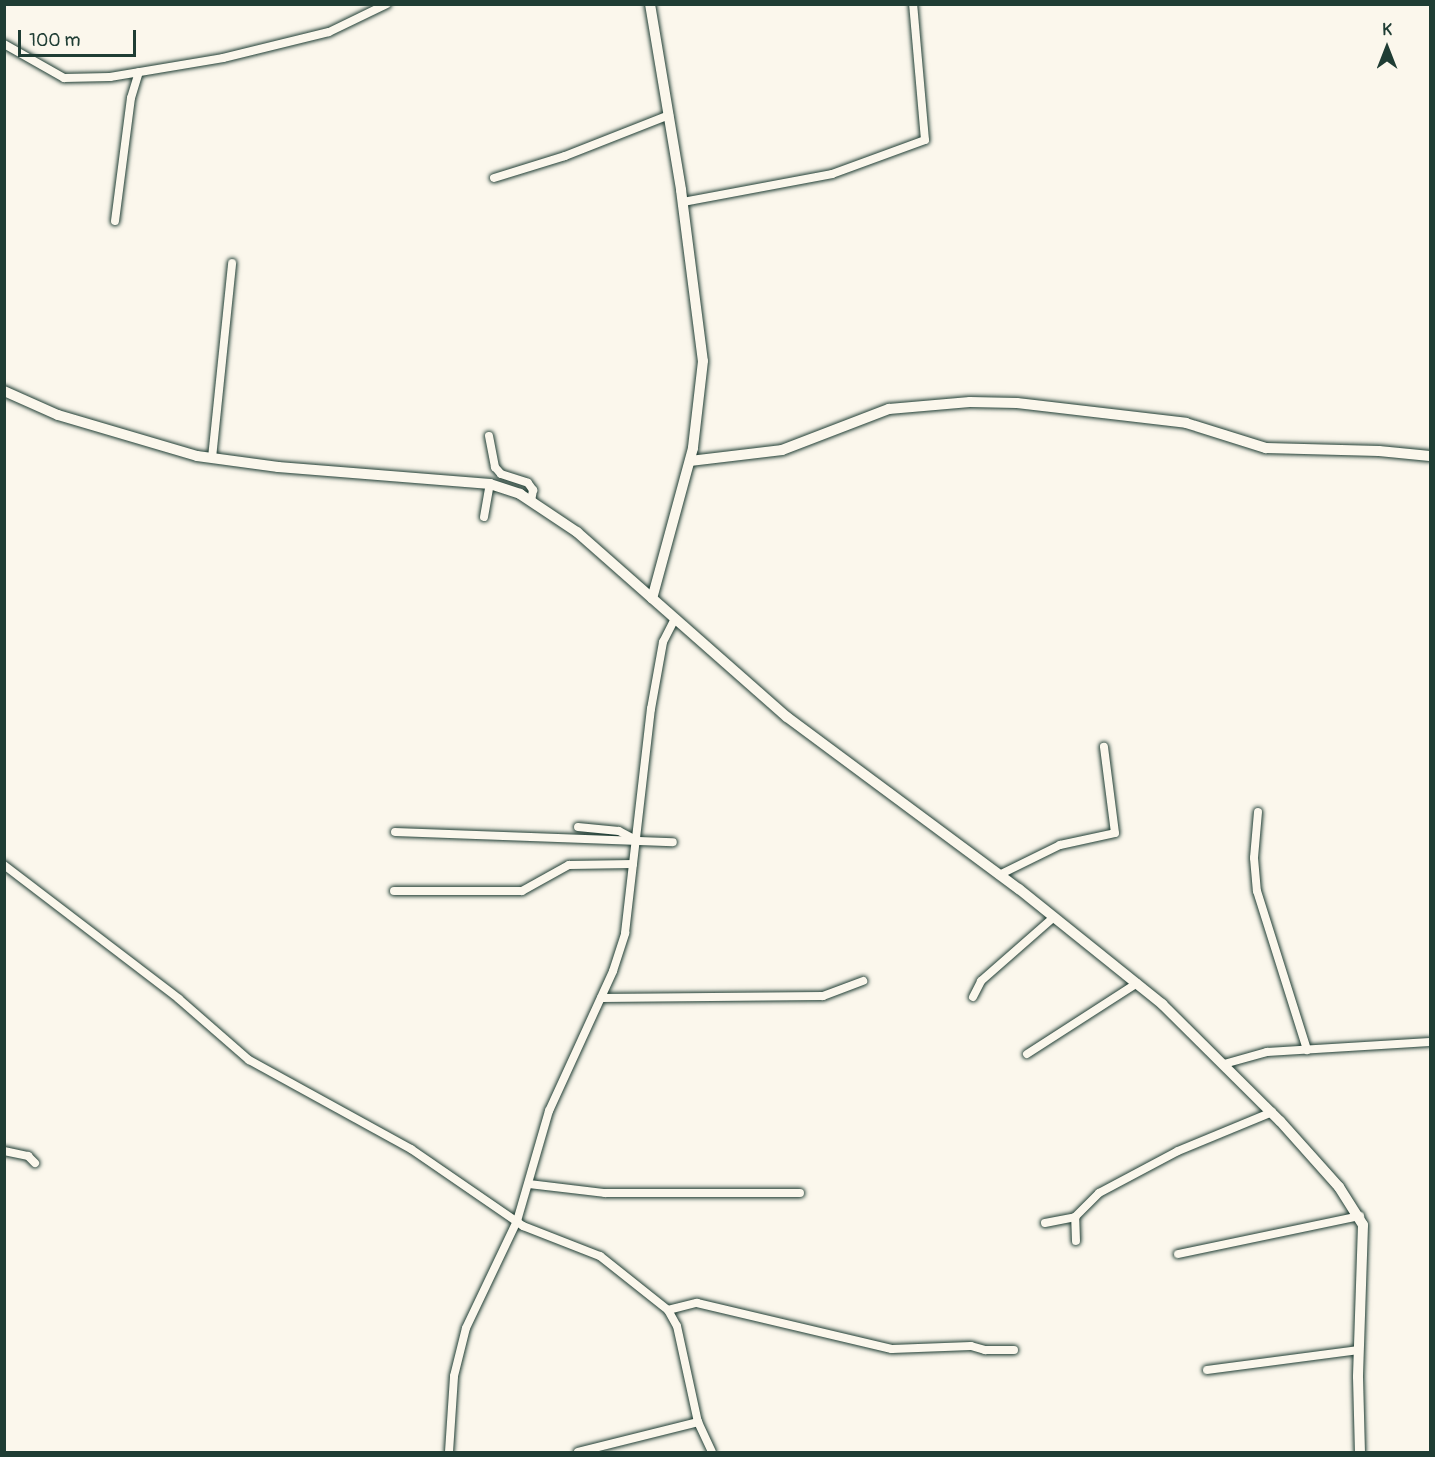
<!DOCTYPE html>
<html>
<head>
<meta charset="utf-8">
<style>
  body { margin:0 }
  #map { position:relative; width:1435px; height:1457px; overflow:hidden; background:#fbf7ec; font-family:Pangolin,sans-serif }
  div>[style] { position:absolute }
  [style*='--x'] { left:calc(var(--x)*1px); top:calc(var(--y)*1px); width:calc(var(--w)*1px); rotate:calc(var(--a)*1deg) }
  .roads { filter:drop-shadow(0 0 2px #1f3d34) drop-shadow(0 0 2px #1f3d34) }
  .street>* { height:8px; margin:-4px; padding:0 4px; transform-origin:4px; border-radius:4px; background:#fbf7ec }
  .secondary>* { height:10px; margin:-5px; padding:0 5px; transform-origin:5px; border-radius:5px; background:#fbf7ec }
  span { translate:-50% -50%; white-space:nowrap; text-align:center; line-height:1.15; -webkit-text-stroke:4.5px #fbf7ec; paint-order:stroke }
  .frame { position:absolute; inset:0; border:6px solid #1f3d34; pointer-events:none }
  .north { position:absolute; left:1357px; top:18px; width:60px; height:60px; -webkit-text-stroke:4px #fbf7ec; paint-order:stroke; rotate:0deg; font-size:16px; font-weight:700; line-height:24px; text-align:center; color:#1f3d34 }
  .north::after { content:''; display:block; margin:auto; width:21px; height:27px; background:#1f3d34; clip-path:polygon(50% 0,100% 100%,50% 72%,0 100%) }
  .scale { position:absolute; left:18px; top:30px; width:118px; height:27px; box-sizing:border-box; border:3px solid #1f3d34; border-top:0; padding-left:8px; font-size:18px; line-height:21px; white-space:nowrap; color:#1f3d34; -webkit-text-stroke:4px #fbf7ec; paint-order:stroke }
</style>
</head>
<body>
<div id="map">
  <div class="roads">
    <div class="street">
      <div style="--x:4;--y:44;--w:69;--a:29.5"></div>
      <div style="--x:64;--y:78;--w:46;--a:-1.2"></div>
      <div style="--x:110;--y:77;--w:115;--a:-9.5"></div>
      <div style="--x:223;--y:58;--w:109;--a:-13.8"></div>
      <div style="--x:329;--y:32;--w:64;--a:-25.8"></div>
      <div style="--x:494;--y:178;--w:74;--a:-17.2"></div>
      <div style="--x:565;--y:156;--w:112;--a:-21.5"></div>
      <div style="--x:683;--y:202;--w:152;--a:-10.6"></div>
      <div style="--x:832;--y:174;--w:99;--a:-20.1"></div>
      <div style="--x:925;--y:140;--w:137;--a:-95"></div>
      <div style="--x:115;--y:221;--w:124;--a:-82.6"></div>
      <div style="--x:131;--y:98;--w:27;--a:-73"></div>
      <div style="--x:489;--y:436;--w:32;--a:79"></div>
      <div style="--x:495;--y:467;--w:9;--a:49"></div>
      <div style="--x:501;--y:474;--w:28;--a:18"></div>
      <div style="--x:528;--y:483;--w:9;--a:54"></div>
      <div style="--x:533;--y:490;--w:11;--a:100"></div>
      <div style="--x:212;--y:458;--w:196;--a:-84.1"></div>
      <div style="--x:484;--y:517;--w:34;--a:-80"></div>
      <div style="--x:1258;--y:812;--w:46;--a:95"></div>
      <div style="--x:1254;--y:858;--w:33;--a:85"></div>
      <div style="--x:1257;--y:891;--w:167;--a:72.5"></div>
      <div style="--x:578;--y:827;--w:41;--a:5.6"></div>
      <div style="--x:619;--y:831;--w:17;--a:28"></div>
      <div style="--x:395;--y:832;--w:278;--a:2.1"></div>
      <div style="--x:4;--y:865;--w:220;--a:37.4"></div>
      <div style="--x:179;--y:999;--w:93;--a:41.1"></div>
      <div style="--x:249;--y:1060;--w:185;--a:28.8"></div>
      <div style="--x:411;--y:1149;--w:136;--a:34.5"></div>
      <div style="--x:523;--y:1226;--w:83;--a:21.3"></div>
      <div style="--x:600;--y:1256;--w:87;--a:38.5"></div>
      <div style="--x:668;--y:1310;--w:30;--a:-14"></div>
      <div style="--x:697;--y:1303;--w:200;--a:13.3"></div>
      <div style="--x:892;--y:1349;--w:79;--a:-2.2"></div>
      <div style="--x:971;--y:1346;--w:15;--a:16"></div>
      <div style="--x:985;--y:1350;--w:29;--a:0"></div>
      <div style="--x:999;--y:875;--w:68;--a:-26.2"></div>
      <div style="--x:1060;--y:845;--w:56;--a:-12.3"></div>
      <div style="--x:1115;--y:833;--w:87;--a:-97.3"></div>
      <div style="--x:394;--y:891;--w:128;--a:0"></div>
      <div style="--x:522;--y:891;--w:54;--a:-29"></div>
      <div style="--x:569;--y:865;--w:64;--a:-0.9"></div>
      <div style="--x:973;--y:997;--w:18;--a:-63"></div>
      <div style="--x:981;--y:981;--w:97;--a:-41.2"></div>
      <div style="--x:601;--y:998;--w:222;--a:-0.5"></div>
      <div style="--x:823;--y:996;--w:43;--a:-20.6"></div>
      <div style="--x:1027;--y:1054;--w:131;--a:-32.8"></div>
      <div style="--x:1224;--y:1064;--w:45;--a:-15.6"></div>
      <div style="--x:1267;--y:1052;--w:163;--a:-3.5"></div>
      <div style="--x:4;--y:1151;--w:25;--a:12"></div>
      <div style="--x:28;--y:1156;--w:10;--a:45"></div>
      <div style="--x:529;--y:1184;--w:77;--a:6.8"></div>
      <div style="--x:605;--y:1193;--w:195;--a:0"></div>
      <div style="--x:1045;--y:1223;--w:31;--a:-11"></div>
      <div style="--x:1076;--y:1241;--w:24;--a:-92"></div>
      <div style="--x:1075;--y:1217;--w:34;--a:-45"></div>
      <div style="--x:1099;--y:1193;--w:89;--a:-28"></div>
      <div style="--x:1178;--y:1151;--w:102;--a:-22.5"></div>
      <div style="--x:1178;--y:1254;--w:186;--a:-11.8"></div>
      <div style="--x:668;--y:1310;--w:18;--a:61"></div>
      <div style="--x:677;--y:1326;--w:98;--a:77.7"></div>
      <div style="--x:698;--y:1422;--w:33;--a:65"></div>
      <div style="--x:1207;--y:1370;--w:153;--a:-7.5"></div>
      <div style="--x:449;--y:1452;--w:76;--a:-86.2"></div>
      <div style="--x:454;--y:1376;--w:49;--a:-76"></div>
      <div style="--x:466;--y:1328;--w:119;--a:-64.5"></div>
      <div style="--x:517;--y:1221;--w:115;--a:-73.8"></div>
      <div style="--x:549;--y:1111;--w:154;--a:-65.4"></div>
      <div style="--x:613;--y:971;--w:40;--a:-72"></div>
      <div style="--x:625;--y:933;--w:226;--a:-83.4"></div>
      <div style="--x:651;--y:709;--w:68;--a:-79.8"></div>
      <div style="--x:663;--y:642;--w:27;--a:-63"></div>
      <div style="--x:578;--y:1452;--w:124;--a:-14"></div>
    </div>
    <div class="secondary">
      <div style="--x:650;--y:4;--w:189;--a:80.5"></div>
      <div style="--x:681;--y:190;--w:172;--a:82.7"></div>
      <div style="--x:703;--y:361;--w:88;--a:96.6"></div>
      <div style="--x:693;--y:448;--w:156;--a:105.2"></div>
      <div style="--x:4;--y:391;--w:59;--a:24"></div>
      <div style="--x:58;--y:415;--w:145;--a:16.4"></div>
      <div style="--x:197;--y:456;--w:82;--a:7.7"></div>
      <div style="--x:278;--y:467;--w:213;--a:4.6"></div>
      <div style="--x:490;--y:484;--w:32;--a:18"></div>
      <div style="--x:520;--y:494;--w:69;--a:33.7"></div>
      <div style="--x:577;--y:532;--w:280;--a:41.4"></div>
      <div style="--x:787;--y:717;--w:289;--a:36.6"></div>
      <div style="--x:1019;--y:889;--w:184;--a:38.8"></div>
      <div style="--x:1162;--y:1004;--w:166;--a:44.8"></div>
      <div style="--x:1280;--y:1121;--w:89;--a:48.2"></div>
      <div style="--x:1339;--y:1187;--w:45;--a:57.7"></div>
      <div style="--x:1363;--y:1225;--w:152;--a:91.9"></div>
      <div style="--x:1358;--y:1377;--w:75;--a:88.5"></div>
      <div style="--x:690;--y:461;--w:93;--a:-6.8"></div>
      <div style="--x:782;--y:450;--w:115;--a:-21"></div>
      <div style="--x:889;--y:409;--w:81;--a:-4.9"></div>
      <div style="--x:970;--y:402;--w:47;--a:1.2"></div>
      <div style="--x:1017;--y:403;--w:170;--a:6.7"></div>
      <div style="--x:1186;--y:423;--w:84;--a:17.4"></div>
      <div style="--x:1266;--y:448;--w:113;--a:1.5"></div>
      <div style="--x:1379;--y:451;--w:51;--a:5.6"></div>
    </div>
  </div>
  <div class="frame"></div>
  <div class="north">K</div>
  <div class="scale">100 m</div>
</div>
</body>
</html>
